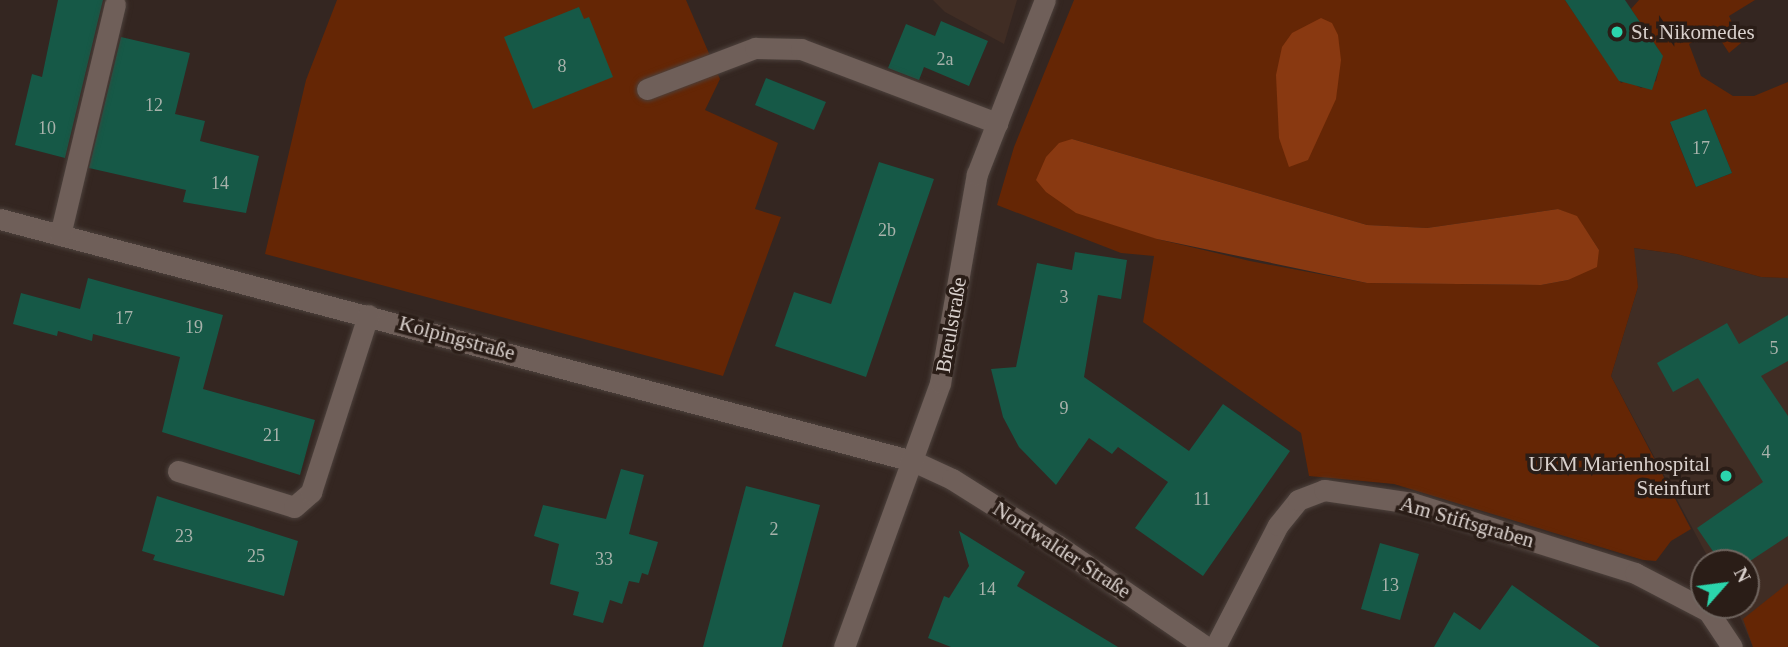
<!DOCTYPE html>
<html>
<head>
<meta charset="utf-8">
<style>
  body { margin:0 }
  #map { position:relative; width:1788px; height:647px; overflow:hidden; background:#342621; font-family:Georgia,serif }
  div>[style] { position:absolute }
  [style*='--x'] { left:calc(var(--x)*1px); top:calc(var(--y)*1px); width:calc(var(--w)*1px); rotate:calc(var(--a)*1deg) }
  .built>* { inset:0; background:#402d24 }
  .green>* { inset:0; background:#652605 }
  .water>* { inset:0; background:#893911 }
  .building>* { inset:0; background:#165947 }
  .roads { filter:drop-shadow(0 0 2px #4c413c) drop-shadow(0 0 2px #4c413c) }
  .minor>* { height:21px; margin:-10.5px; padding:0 10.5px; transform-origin:10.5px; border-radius:10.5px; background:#6f5f59 }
  .dots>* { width:19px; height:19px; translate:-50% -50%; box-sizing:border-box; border:4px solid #2a1d17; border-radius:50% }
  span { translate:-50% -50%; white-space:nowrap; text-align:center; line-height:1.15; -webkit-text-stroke:7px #2a1d17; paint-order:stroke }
  .number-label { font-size:18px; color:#a8b2ab }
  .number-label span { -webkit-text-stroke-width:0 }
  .poi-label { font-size:21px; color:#d9d0cc }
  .left { translate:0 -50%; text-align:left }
  .right { translate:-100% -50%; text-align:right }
  .street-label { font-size:21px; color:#d9d0cc }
  .north { position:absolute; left:1690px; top:549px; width:70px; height:70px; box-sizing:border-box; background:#2a1d17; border:2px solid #70655f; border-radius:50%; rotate:62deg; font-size:19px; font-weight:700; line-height:28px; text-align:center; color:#d9d0cc }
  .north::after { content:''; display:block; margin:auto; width:24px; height:32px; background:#2bd5ac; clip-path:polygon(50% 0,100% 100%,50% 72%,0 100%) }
</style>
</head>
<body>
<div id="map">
  <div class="built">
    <div style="clip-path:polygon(933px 0,1017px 0,1004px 44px,945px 12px)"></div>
    <div style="clip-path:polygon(1633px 248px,1677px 254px,1761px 277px,1788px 278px,1788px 647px,1753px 647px,1735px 605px,1746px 605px,1746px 563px,1711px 563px,1611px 376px,1638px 287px)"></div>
  </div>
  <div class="green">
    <div style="clip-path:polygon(337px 0,686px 0,720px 79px,705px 110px,778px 143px,755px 209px,781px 217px,723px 376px,265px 254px,306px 80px)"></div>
    <div style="clip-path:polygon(evenodd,1074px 0,1565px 0,1621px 83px,1627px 80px,1641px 88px,1656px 81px,1662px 55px,1631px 9px,1639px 0,1755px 0,1729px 16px,1741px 43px,1729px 53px,1714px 30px,1689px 44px,1701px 76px,1733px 96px,1754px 96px,1788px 82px,1788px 278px,1761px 277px,1677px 254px,1634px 248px,1638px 287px,1611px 376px,1691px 529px,1671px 541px,1656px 561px,1643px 560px,1394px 484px,1309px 476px,1301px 433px,1143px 322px,1154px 256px,1121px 253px,997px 205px,1014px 147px,1074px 0,1706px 109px,1732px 173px,1696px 187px,1670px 123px,1706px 109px,1074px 0,1072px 139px,1367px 225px,1427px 228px,1558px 209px,1577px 217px,1599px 250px,1568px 280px,1541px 285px,1367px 283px,1250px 261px,1157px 239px,1072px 139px)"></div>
    <div style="clip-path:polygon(1788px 583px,1788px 647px,1753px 647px,1743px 619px)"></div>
  </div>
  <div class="water">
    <div style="clip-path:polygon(1321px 18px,1332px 23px,1338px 35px,1341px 60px,1336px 99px,1308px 160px,1289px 167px,1279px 138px,1276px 75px,1282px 47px,1292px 33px)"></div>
    <div style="clip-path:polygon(1072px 139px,1367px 225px,1427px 228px,1558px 209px,1577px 216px,1599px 250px,1597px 267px,1568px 280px,1541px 285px,1367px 283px,1157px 239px,1076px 213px,1046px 192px,1036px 180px,1046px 157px,1059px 143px)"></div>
  </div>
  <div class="building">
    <div style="clip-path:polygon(58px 0,103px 0,65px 158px,15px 145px,32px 74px,42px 77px)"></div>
    <div style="clip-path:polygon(1565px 0,1625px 0,1663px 56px,1652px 90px,1619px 81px)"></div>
    <div style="clip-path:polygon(579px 7px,584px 19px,589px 17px,613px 77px,533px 109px,504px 37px)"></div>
    <div style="clip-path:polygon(941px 21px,988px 41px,969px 86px,924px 67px,919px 80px,888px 68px,906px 24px,935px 36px)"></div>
    <div style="clip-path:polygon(121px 37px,190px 53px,175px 114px,205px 121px,200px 141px,259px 156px,246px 213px,183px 202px,186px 190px,89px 168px)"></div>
    <div style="clip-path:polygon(766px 78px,826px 102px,814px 130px,755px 105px)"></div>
    <div style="clip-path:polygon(1706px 109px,1732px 173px,1696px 187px,1670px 122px)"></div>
    <div style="clip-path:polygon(879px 162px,934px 179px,866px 377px,775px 346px,794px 292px,831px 304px)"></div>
    <div style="clip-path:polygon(1075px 252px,1127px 260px,1121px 299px,1098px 295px,1084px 377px,1189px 451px,1223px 404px,1290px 451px,1203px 576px,1135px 528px,1168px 482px,1118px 447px,1112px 454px,1089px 438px,1056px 485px,1019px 447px,1003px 417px,991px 369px,1016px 367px,1037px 263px,1072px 270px)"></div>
    <div style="clip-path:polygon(88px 278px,223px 315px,203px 389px,315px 420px,300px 475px,162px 432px,180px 357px,93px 334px,92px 341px,58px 331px,57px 336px,13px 324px,21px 293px,80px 309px)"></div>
    <div style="clip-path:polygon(1788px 315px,1788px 361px,1761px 376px,1788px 416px,1788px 536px,1747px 563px,1721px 563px,1697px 528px,1763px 482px,1698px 378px,1673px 392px,1657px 363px,1727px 323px,1739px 344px)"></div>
    <div style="clip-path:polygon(621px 469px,644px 475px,629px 534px,658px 542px,648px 575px,642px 573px,639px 583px,629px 581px,622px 604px,610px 600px,603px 623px,573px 615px,579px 592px,550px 584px,559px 544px,534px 536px,543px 505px,606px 519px)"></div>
    <div style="clip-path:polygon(746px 486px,820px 505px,782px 647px,703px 647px)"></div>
    <div style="clip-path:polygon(157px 496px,298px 541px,284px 596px,153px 560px,155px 555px,142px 551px)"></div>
    <div style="clip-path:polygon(959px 531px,1025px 572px,1017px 586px,1118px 647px,951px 647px,928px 638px,944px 596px,949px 598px,969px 566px)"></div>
    <div style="clip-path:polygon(1380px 543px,1419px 554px,1400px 620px,1361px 609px)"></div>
    <div style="clip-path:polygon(1512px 585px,1600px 647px,1434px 647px,1454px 612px,1480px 630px)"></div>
  </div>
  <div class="roads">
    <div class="minor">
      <div style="--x:647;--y:89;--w:116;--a:-20.8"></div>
      <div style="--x:755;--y:48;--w:46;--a:1.2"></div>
      <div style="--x:801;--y:49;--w:210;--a:20.7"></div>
      <div style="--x:0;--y:219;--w:945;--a:14.85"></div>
      <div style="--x:913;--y:461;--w:43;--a:24.8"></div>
      <div style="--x:952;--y:479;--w:124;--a:32.2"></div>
      <div style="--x:1057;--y:545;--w:181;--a:34.4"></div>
      <div style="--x:60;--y:235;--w:237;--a:-76.6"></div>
      <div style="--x:178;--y:471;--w:121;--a:17.2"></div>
      <div style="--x:294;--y:507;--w:23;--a:-41"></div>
      <div style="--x:311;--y:492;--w:186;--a:-72.1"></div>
      <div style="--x:844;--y:647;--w:281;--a:-70"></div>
      <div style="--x:940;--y:383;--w:212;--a:-80"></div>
      <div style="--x:977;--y:174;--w:187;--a:-68.7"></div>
      <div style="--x:1215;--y:647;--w:137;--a:-62.7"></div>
      <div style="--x:1278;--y:525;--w:32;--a:-51"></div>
      <div style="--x:1298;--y:500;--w:28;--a:-21"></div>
      <div style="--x:1324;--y:490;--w:89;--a:8.4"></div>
      <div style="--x:1412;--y:503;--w:234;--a:17.4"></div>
      <div style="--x:1635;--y:573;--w:82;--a:27.5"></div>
      <div style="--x:1708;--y:611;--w:43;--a:56.3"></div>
    </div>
  </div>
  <div class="dots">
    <div style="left:1617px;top:32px;background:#2bd5ac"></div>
    <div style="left:1726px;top:476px;background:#2bd5ac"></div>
  </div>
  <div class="number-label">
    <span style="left:945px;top:59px">2a</span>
    <span style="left:562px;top:66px">8</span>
    <span style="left:154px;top:105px">12</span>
    <span style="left:47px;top:128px">10</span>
    <span style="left:1701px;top:148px">17</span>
    <span style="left:220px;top:183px">14</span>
    <span style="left:887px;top:230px">2b</span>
    <span style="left:1064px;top:297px">3</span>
    <span style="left:124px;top:318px">17</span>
    <span style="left:194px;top:327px">19</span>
    <span style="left:1774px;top:348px">5</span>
    <span style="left:1064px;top:408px">9</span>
    <span style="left:272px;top:435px">21</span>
    <span style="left:1766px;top:452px">4</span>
    <span style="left:1202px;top:499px">11</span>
    <span style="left:774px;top:529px">2</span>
    <span style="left:184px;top:536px">23</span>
    <span style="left:256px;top:556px">25</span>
    <span style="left:604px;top:559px">33</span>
    <span style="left:1390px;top:585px">13</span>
    <span style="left:987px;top:589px">14</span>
  </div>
  <div class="poi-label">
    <span class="left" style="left:1631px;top:32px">St. Nikomedes</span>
    <span class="right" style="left:1710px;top:476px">UKM Marienhospital<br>Steinfurt</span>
  </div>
  <div class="street-label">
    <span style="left:951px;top:325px;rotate:-80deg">Breulstraße</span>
    <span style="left:457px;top:338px;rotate:15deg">Kolpingstraße</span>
    <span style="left:1467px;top:522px;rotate:16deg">Am Stiftsgraben</span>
    <span style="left:1062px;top:550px;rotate:33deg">Nordwalder Straße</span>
  </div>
  <div class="north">N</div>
</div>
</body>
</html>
